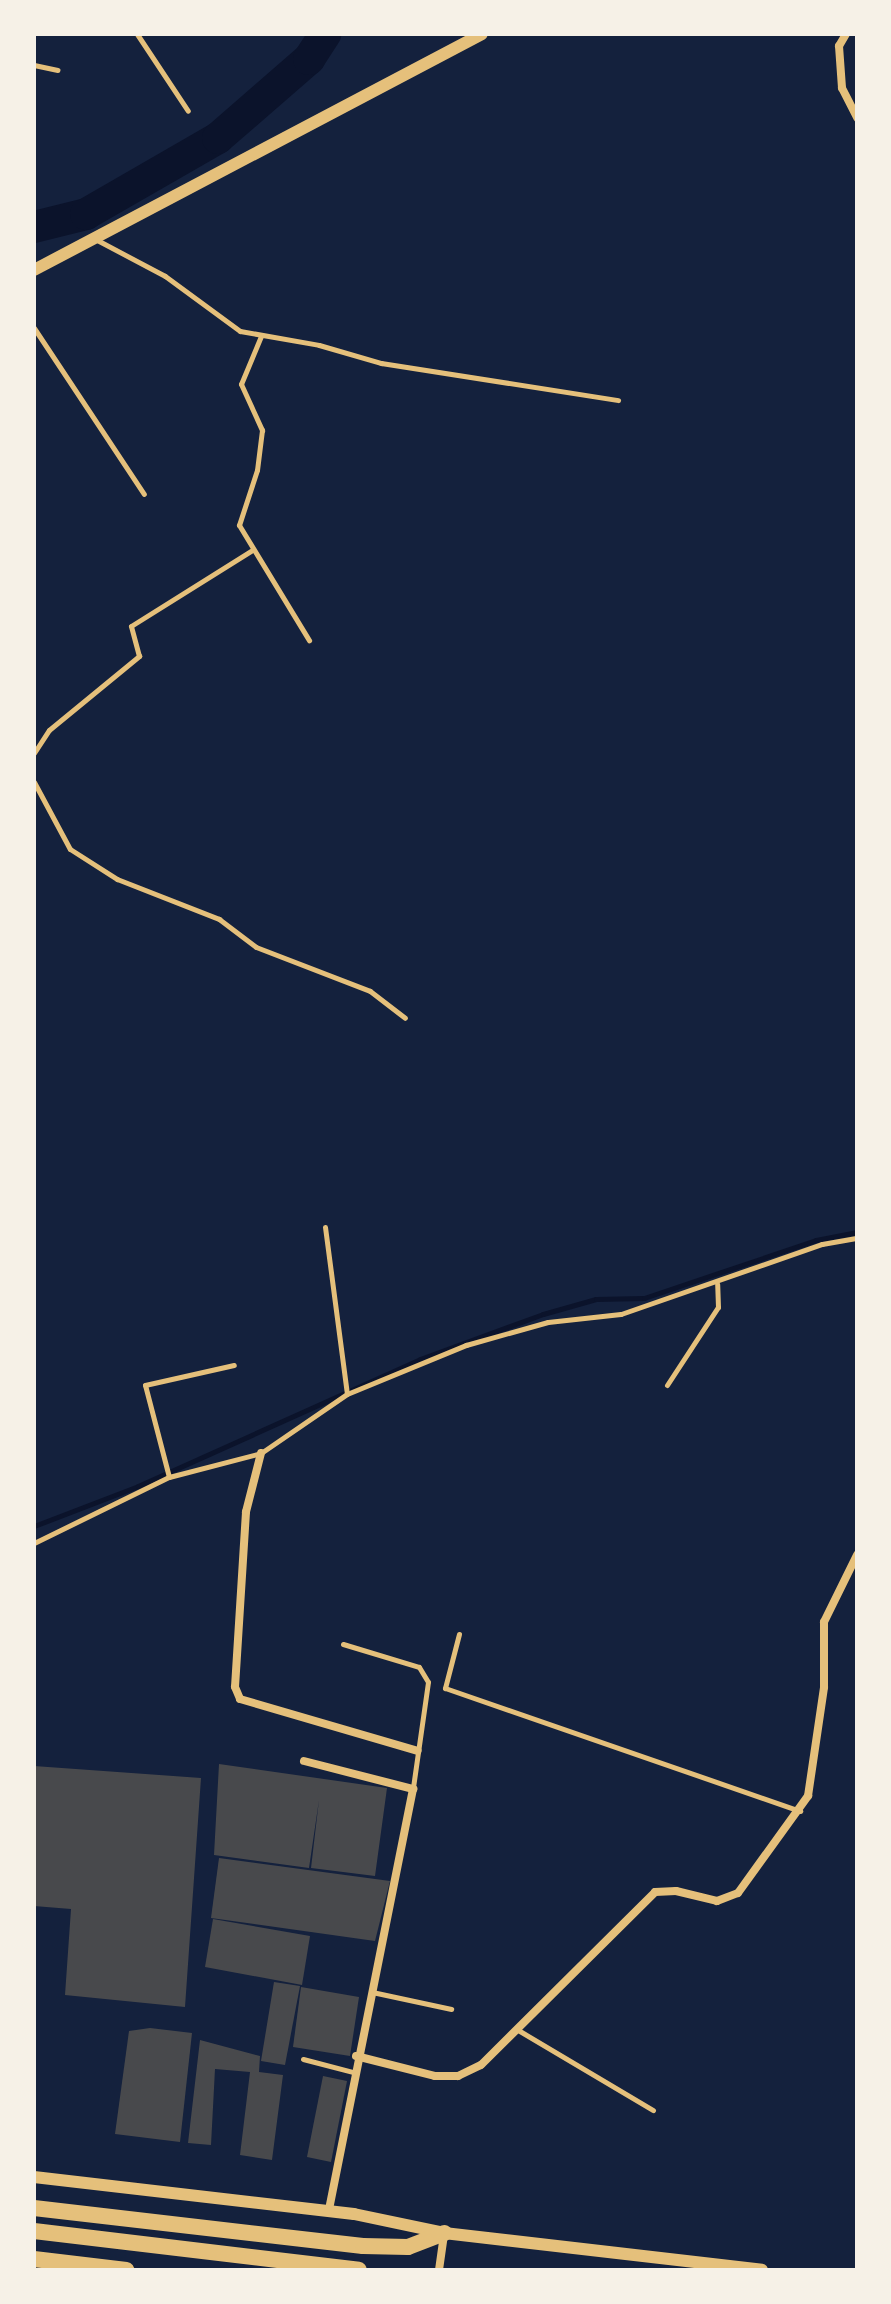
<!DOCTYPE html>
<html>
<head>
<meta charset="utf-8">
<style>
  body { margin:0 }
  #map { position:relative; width:891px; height:2304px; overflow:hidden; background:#14213d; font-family:Poppins,sans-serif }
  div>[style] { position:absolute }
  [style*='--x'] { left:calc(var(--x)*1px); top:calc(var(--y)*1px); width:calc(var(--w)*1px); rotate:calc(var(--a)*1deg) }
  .stream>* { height:5px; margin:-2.5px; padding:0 2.5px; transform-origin:2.5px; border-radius:2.5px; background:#0b132b }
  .river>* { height:32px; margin:-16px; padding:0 16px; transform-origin:16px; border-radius:16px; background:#0b132b }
  .building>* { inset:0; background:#48494c }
  .service>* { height:5px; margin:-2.5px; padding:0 2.5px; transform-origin:2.5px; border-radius:2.5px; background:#e5c07b }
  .minor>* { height:8px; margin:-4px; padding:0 4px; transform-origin:4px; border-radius:4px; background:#e5c07b }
  .tertiary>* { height:12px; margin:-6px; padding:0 6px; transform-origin:6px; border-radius:6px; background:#e5c07b }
  .trunk>* { height:16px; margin:-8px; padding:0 8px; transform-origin:8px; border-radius:8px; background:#e5c07b }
  span { translate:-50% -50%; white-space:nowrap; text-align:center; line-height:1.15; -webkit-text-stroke:7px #f6f1e7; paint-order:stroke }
  .frame { position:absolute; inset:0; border:36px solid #f6f1e7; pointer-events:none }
</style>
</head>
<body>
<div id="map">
  <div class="stream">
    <div style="--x:34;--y:1526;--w:111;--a:-21"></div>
    <div style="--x:138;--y:1486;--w:309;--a:-24.2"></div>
    <div style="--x:420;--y:1359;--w:131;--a:-20.1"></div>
    <div style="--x:543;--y:1314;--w:55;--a:-15.8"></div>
    <div style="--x:596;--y:1299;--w:48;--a:-1.2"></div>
    <div style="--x:644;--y:1298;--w:182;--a:-18.6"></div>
    <div style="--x:816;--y:1240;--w:42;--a:-11"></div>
  </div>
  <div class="river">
    <div style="--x:34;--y:227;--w:54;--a:-14"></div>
    <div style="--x:86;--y:214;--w:152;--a:-29.9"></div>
    <div style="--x:218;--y:138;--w:121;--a:-41"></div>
    <div style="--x:309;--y:59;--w:30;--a:-57"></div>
  </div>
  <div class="building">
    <div style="clip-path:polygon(219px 1764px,387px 1788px,375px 1876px,311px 1868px,319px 1800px,309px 1868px,214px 1855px)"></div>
    <div style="clip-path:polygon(34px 1766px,201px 1778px,185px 2007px,65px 1995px,71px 1909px,34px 1906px)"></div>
    <div style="clip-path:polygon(219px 1858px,390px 1881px,375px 1941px,211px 1918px)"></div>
    <div style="clip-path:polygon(213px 1919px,310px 1936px,302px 1985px,205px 1967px)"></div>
    <div style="clip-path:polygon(274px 1982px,300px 1986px,285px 2065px,261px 2061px)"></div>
    <div style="clip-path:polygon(301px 1987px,359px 1997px,350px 2056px,293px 2047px)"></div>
    <div style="clip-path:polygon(150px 2028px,192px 2033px,180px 2142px,115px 2134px,129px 2031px)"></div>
    <div style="clip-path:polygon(200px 2040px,260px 2056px,259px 2072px,283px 2075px,272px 2160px,240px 2155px,250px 2072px,215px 2069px,211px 2145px,188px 2143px)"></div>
    <div style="clip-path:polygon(323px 2076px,347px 2081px,331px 2162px,307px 2157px)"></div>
  </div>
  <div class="service">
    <div style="--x:137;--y:34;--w:92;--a:56.5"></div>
    <div style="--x:34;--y:65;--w:24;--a:12"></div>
    <div style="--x:97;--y:240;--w:77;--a:27.9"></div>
    <div style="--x:165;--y:276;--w:93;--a:36.3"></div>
    <div style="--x:240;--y:331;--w:80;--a:10"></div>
    <div style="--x:319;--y:345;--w:65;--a:16.2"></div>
    <div style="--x:381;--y:363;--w:240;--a:8.9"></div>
    <div style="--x:34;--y:328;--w:199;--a:56.5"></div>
    <div style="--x:261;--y:336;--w:52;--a:112.6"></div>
    <div style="--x:241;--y:384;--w:51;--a:65.5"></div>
    <div style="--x:262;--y:430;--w:40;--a:97.1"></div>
    <div style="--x:257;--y:470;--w:58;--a:108.1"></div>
    <div style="--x:239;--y:525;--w:135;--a:58.7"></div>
    <div style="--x:34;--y:753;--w:27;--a:-57"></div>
    <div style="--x:49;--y:730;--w:117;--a:-39.4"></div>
    <div style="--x:139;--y:656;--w:31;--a:-105"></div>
    <div style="--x:131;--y:626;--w:143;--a:-32.1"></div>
    <div style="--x:34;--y:782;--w:76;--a:61.8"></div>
    <div style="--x:70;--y:849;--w:56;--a:32.6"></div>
    <div style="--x:117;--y:879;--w:110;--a:21.4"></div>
    <div style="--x:219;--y:919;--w:46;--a:37.1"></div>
    <div style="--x:256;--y:947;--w:122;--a:21.1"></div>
    <div style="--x:370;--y:991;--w:44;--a:37.6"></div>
    <div style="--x:325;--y:1227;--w:168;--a:82.5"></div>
    <div style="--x:667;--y:1385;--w:93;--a:-56.8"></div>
    <div style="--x:718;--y:1307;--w:23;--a:-92"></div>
    <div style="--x:169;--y:1477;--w:95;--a:-104.6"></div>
    <div style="--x:145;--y:1385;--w:91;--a:-12.7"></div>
    <div style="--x:34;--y:1543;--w:150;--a:-26.1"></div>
    <div style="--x:169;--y:1477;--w:95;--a:-14.6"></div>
    <div style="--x:261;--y:1453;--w:104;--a:-34.5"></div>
    <div style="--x:347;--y:1394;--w:129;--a:-22.4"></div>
    <div style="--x:466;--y:1345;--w:85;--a:-15.7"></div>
    <div style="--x:548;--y:1322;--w:73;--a:-6.3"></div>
    <div style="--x:621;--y:1314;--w:213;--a:-19.2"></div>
    <div style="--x:822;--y:1244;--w:36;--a:-10"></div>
    <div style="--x:459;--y:1634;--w:56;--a:104.5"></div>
    <div style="--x:445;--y:1688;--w:376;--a:19.1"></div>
    <div style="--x:343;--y:1644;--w:79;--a:16.8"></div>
    <div style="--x:419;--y:1667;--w:17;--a:59"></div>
    <div style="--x:428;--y:1682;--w:107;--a:98.1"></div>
    <div style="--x:372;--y:1992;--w:81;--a:12.1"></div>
    <div style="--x:518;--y:2030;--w:157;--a:30.7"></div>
    <div style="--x:303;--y:2059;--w:52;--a:14.6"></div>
  </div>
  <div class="minor">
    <div style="--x:846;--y:34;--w:14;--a:120"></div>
    <div style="--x:839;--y:46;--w:42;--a:85.9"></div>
    <div style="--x:842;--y:88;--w:34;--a:63"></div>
    <div style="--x:261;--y:1453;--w:61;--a:104.3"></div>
    <div style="--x:246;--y:1512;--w:175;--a:93.6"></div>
    <div style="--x:235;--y:1687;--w:13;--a:67"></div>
    <div style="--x:240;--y:1699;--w:185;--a:16.3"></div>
    <div style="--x:304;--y:1761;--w:113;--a:14.4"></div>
    <div style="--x:413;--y:1789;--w:430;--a:101.3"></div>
    <div style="--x:356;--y:2056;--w:81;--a:14.2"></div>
    <div style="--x:435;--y:2076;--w:23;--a:0"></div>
    <div style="--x:458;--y:2076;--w:25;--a:-26"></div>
    <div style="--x:481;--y:2065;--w:245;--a:-44.8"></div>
    <div style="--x:655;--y:1892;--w:21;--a:-3"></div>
    <div style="--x:676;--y:1891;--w:42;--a:13.7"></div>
    <div style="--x:717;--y:1901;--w:22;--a:-21"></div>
    <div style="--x:738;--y:1893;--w:120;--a:-54.2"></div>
    <div style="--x:808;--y:1796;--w:110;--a:-81.6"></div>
    <div style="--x:824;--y:1687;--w:65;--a:-90"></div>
    <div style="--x:824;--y:1622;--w:75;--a:-63.8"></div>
    <div style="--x:439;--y:2270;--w:37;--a:-82"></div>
  </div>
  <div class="tertiary">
    <div style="--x:34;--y:270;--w:506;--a:-27.78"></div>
    <div style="--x:34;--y:2177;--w:322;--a:6.6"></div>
    <div style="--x:354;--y:2214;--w:92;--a:11.9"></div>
    <div style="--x:444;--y:2233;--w:320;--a:6.6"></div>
  </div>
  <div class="trunk">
    <div style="--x:34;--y:2208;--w:331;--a:6.6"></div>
    <div style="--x:363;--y:2246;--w:45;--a:1.3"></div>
    <div style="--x:408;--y:2247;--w:39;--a:-21"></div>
    <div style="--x:34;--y:2231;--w:327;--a:6.8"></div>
    <div style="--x:34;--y:2259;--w:93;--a:6.8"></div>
  </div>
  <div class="frame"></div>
</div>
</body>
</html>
